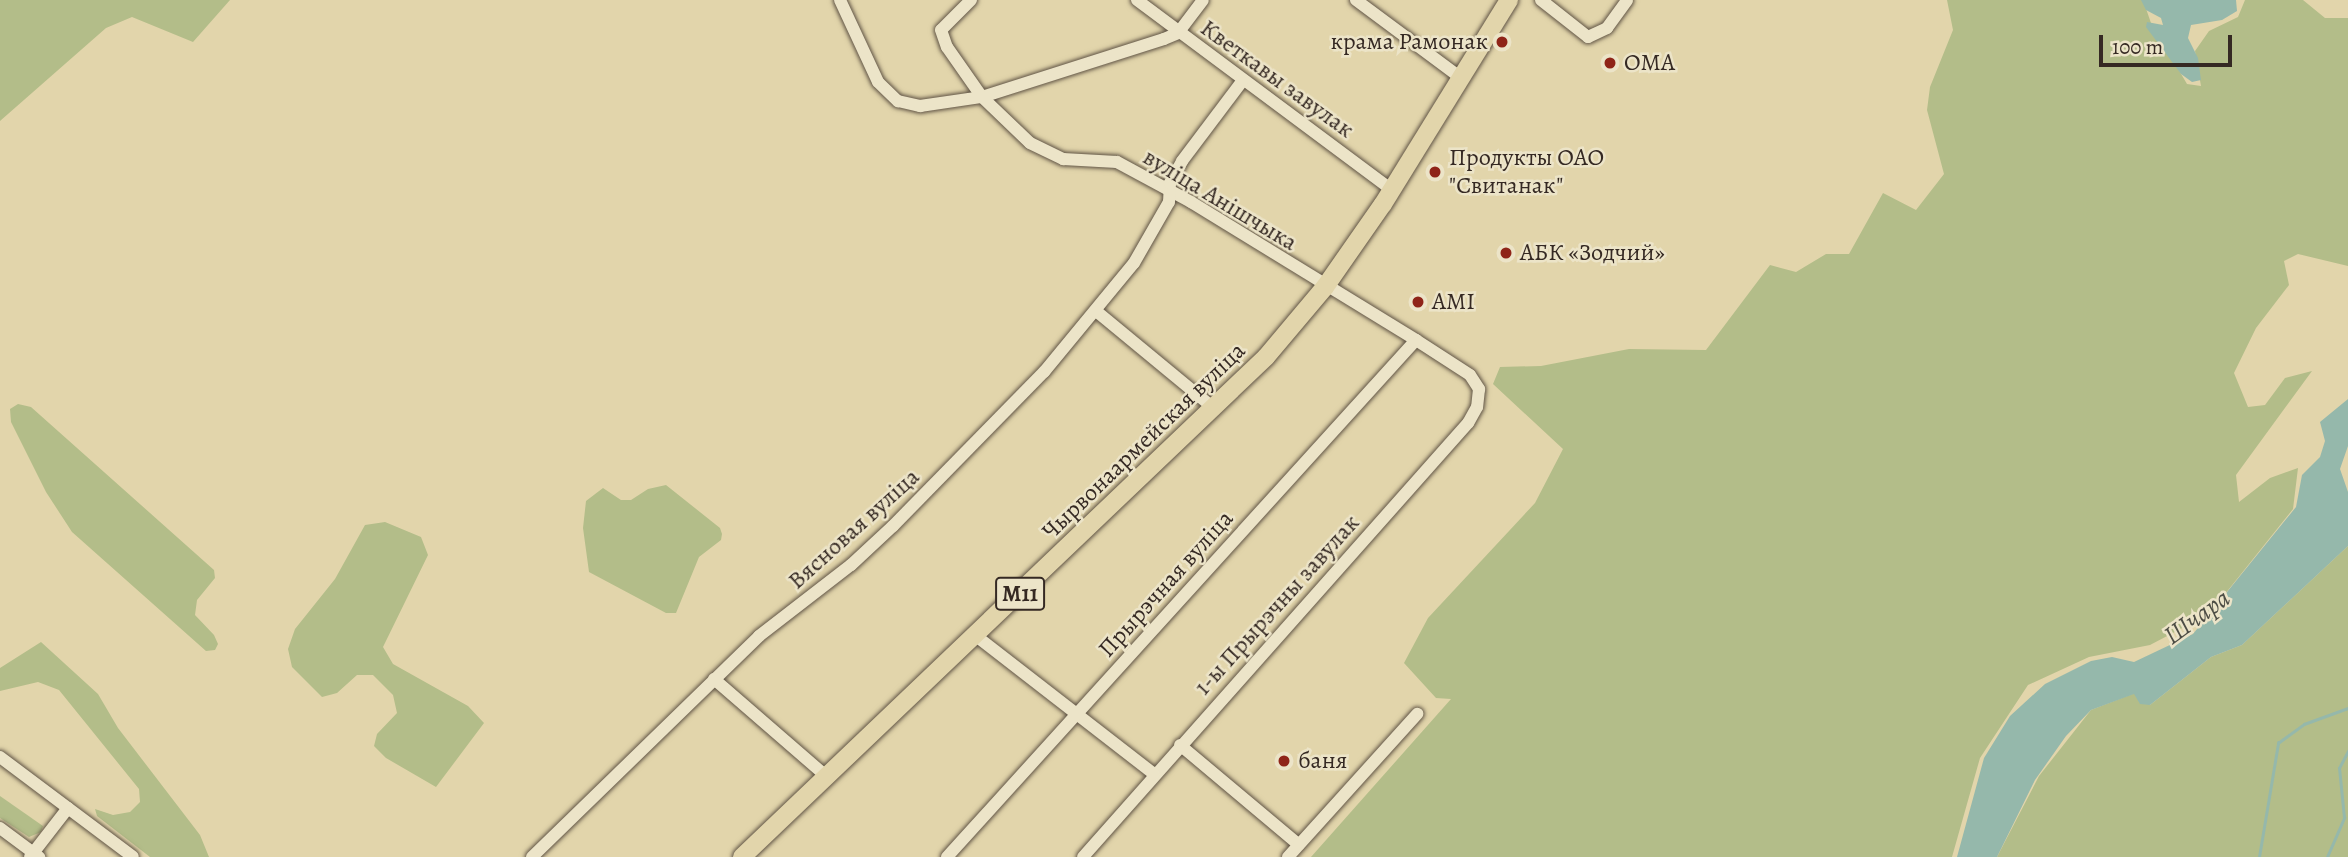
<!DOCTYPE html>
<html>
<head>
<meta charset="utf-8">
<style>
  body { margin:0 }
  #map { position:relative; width:2348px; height:857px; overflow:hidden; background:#e2d5ab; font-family:Alegreya,serif }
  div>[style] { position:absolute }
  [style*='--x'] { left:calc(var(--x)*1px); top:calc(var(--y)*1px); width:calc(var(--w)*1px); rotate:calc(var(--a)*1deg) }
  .green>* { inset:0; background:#b3bd89 }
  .water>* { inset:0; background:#95b8ab }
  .stream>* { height:2.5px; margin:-1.25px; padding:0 1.25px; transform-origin:1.25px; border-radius:1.25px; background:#95b8ab }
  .roads { filter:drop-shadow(0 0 2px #605445) drop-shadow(0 0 2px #605445) }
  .minor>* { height:12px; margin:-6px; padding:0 6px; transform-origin:6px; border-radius:6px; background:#ece4c8 }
  .highway>* { height:18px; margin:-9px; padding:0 9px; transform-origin:9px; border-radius:9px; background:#e2d5ab }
  .dots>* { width:19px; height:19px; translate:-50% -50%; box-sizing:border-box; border:4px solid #ece4c8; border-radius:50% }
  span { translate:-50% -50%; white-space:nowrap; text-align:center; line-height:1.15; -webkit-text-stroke:5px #ece4c8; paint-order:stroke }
  .shield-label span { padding:2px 5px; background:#ece4c8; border:2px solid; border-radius:5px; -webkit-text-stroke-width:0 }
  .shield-label { font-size:23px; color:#352923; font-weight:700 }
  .poi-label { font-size:24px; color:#352923 }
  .right { translate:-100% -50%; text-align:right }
  .left { translate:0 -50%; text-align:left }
  .street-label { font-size:24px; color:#352923 }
  .water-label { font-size:26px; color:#4d4d45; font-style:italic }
  .scale { position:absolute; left:2099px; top:35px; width:133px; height:32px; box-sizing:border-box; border:4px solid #352923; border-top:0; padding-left:9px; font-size:21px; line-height:24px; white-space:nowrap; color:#352923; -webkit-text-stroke:5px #ece4c8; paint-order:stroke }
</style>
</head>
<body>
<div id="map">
  <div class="green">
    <div style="clip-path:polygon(0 0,230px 0,193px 42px,132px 17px,106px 28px,0 121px)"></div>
    <div style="clip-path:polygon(1947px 0,2143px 0,2151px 23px,2187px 84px,2201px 86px,2195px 51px,2209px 31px,2238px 17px,2245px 0,2303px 0,2325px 18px,2348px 18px,2348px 266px,2298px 254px,2284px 261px,2289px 285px,2256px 328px,2234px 373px,2248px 407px,2265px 405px,2285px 378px,2312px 371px,2236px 475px,2239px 502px,2270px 478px,2298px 468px,2293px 509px,2209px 614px,2150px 645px,2089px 657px,2028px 685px,1980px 758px,1952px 857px,1311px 857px,1451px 699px,1436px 698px,1404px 663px,1428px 618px,1535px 503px,1563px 449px,1493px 384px,1500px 367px,1541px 366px,1629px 349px,1706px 350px,1770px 265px,1796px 272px,1826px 254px,1849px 254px,1883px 193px,1916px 210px,1944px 174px,1927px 110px,1930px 87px,1953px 30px)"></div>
    <div style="clip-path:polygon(18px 404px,31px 407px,214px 570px,215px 578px,197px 600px,195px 615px,214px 635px,218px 644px,215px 650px,206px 651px,72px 532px,46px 492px,11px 422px,10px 409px)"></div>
    <div style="clip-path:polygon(666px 485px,720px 528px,722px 534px,721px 540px,699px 557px,676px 613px,666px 613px,589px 572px,583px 528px,586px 501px,603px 488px,621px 500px,631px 500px,648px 489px)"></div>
    <div style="clip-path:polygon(385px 522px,421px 537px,428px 555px,383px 647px,393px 664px,468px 706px,484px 723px,436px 787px,386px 758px,374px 746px,377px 734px,397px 713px,393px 695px,373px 675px,357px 675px,337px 693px,322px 697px,292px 667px,288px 649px,295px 629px,335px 579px,365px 525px)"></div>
    <div style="clip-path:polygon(2348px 546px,2348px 857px,1997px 857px,2039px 776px,2091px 710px,2135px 693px,2150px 705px,2211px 657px,2242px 645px)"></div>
    <div style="clip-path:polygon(41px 642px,98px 694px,118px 728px,200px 835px,209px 857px,150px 857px,97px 816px,95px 809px,113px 815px,130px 812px,140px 802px,139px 789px,59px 690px,38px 682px,0 691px,0 668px)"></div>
    <div style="clip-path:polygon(0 796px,43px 826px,41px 832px,29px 837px,0 818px)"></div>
  </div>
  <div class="water">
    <div style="clip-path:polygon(2141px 0,2236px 0,2237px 11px,2222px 20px,2191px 25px,2188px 38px,2198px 58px,2201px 80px,2192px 82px,2181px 74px,2146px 27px,2147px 22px,2163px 25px,2161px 18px,2146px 10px)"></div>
    <div style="clip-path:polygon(2348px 399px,2348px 446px,2340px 469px,2348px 492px,2348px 546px,2242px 645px,2211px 657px,2150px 705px,2140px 704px,2134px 694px,2091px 710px,2066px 736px,2035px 780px,1997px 857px,1957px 857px,1984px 758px,2010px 716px,2045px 684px,2091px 661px,2112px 657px,2134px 662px,2193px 634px,2296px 507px,2302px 475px,2320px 457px,2325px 441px,2320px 422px)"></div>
  </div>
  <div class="stream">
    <div style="--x:2259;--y:857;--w:116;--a:-80.5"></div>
    <div style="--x:2278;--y:743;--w:32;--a:-36"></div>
    <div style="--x:2304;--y:724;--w:47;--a:-20"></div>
    <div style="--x:2327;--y:857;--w:43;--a:-66.4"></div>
    <div style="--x:2344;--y:818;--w:50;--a:-95.7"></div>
    <div style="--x:2339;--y:768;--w:19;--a:-62"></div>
  </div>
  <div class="roads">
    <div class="minor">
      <div style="--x:840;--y:0;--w:90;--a:65.1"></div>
      <div style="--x:878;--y:82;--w:28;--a:44"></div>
      <div style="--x:898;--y:101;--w:23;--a:13"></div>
      <div style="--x:920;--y:106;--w:63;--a:-8.3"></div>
      <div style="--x:982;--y:97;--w:191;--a:-17.7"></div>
      <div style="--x:1164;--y:39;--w:15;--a:-23"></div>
      <div style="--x:1178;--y:33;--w:41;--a:-52.9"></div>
      <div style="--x:971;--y:0;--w:42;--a:135"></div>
      <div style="--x:941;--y:30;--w:18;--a:71"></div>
      <div style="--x:947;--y:47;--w:61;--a:55"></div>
      <div style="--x:982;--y:97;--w:66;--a:43.8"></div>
      <div style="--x:1030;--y:143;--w:37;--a:26"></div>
      <div style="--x:1063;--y:159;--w:54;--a:3.2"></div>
      <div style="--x:1117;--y:162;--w:84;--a:28.4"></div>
      <div style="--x:1191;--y:202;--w:264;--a:31.5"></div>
      <div style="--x:1416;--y:340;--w:64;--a:32.9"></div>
      <div style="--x:1470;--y:375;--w:17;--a:57"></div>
      <div style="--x:1479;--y:389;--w:18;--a:96"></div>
      <div style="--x:1477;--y:407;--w:18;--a:119"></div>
      <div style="--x:1468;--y:423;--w:580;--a:131.58"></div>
      <div style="--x:1137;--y:0;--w:318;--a:36.7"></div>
      <div style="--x:1356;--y:0;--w:131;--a:36.6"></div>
      <div style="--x:1541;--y:0;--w:60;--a:38.2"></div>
      <div style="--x:1588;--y:37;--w:21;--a:-25"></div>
      <div style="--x:1607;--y:28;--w:34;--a:-54"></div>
      <div style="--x:1096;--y:311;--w:154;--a:39.5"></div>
      <div style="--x:976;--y:636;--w:225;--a:37.8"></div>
      <div style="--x:714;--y:679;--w:150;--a:40.9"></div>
      <div style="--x:1180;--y:745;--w:155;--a:40"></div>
      <div style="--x:0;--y:757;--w:166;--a:36.9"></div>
      <div style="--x:0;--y:828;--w:49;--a:36.6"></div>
      <div style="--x:30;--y:857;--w:62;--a:-52.2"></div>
      <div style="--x:532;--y:857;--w:317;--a:-44.2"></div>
      <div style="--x:759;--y:636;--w:116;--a:-37.7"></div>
      <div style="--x:851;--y:565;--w:57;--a:-42.9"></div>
      <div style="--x:893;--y:526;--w:216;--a:-45.6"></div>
      <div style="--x:1044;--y:372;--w:141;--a:-50.5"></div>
      <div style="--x:1134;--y:263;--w:70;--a:-60.2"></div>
      <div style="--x:1169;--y:202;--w:19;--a:-87"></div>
      <div style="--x:1170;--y:183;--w:25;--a:-61"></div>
      <div style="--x:1182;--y:161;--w:101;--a:-53"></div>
      <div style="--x:947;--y:857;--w:698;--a:-47.79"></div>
      <div style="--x:1288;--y:857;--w:193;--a:-47.9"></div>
    </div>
    <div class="highway">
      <div style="--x:742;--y:857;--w:724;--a:-43.66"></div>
      <div style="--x:1266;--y:357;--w:92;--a:-49.9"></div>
      <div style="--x:1325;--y:287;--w:101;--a:-55.1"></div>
      <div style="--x:1383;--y:204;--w:240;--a:-58.3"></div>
    </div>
  </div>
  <div class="dots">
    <div style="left:1502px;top:42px;background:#8f2418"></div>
    <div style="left:1610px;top:63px;background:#8f2418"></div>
    <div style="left:1435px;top:172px;background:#8f2418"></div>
    <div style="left:1506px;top:253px;background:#8f2418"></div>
    <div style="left:1418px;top:302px;background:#8f2418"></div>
    <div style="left:1284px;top:761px;background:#8f2418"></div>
  </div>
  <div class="shield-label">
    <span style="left:1020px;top:594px">М11</span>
  </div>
  <div class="poi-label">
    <span class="right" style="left:1488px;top:42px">крама Рамонак</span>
    <span class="left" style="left:1624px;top:63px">ОМА</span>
    <span class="left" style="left:1449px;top:172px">Продукты ОАО<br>"Свитанак"</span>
    <span class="left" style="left:1520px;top:253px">АБК «Зодчий»</span>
    <span class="left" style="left:1432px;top:302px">AMI</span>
    <span class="left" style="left:1298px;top:761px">баня</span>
  </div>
  <div class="street-label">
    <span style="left:1277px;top:79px;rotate:36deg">Кветкавы завулак</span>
    <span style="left:1220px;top:200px;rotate:31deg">вуліца Анішчыка</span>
    <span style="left:1144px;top:441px;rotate:-44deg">Чырвонаармейская вуліца</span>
    <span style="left:854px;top:529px;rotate:-42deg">Вясновая вуліца</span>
    <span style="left:1166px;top:584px;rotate:-48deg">Прырэчная вуліца</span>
    <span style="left:1277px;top:605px;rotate:-48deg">1-ы Прырэчны завулак</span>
  </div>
  <div class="water-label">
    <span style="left:2197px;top:617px;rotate:-36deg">Шчара</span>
  </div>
  <div class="scale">100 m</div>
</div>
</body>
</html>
